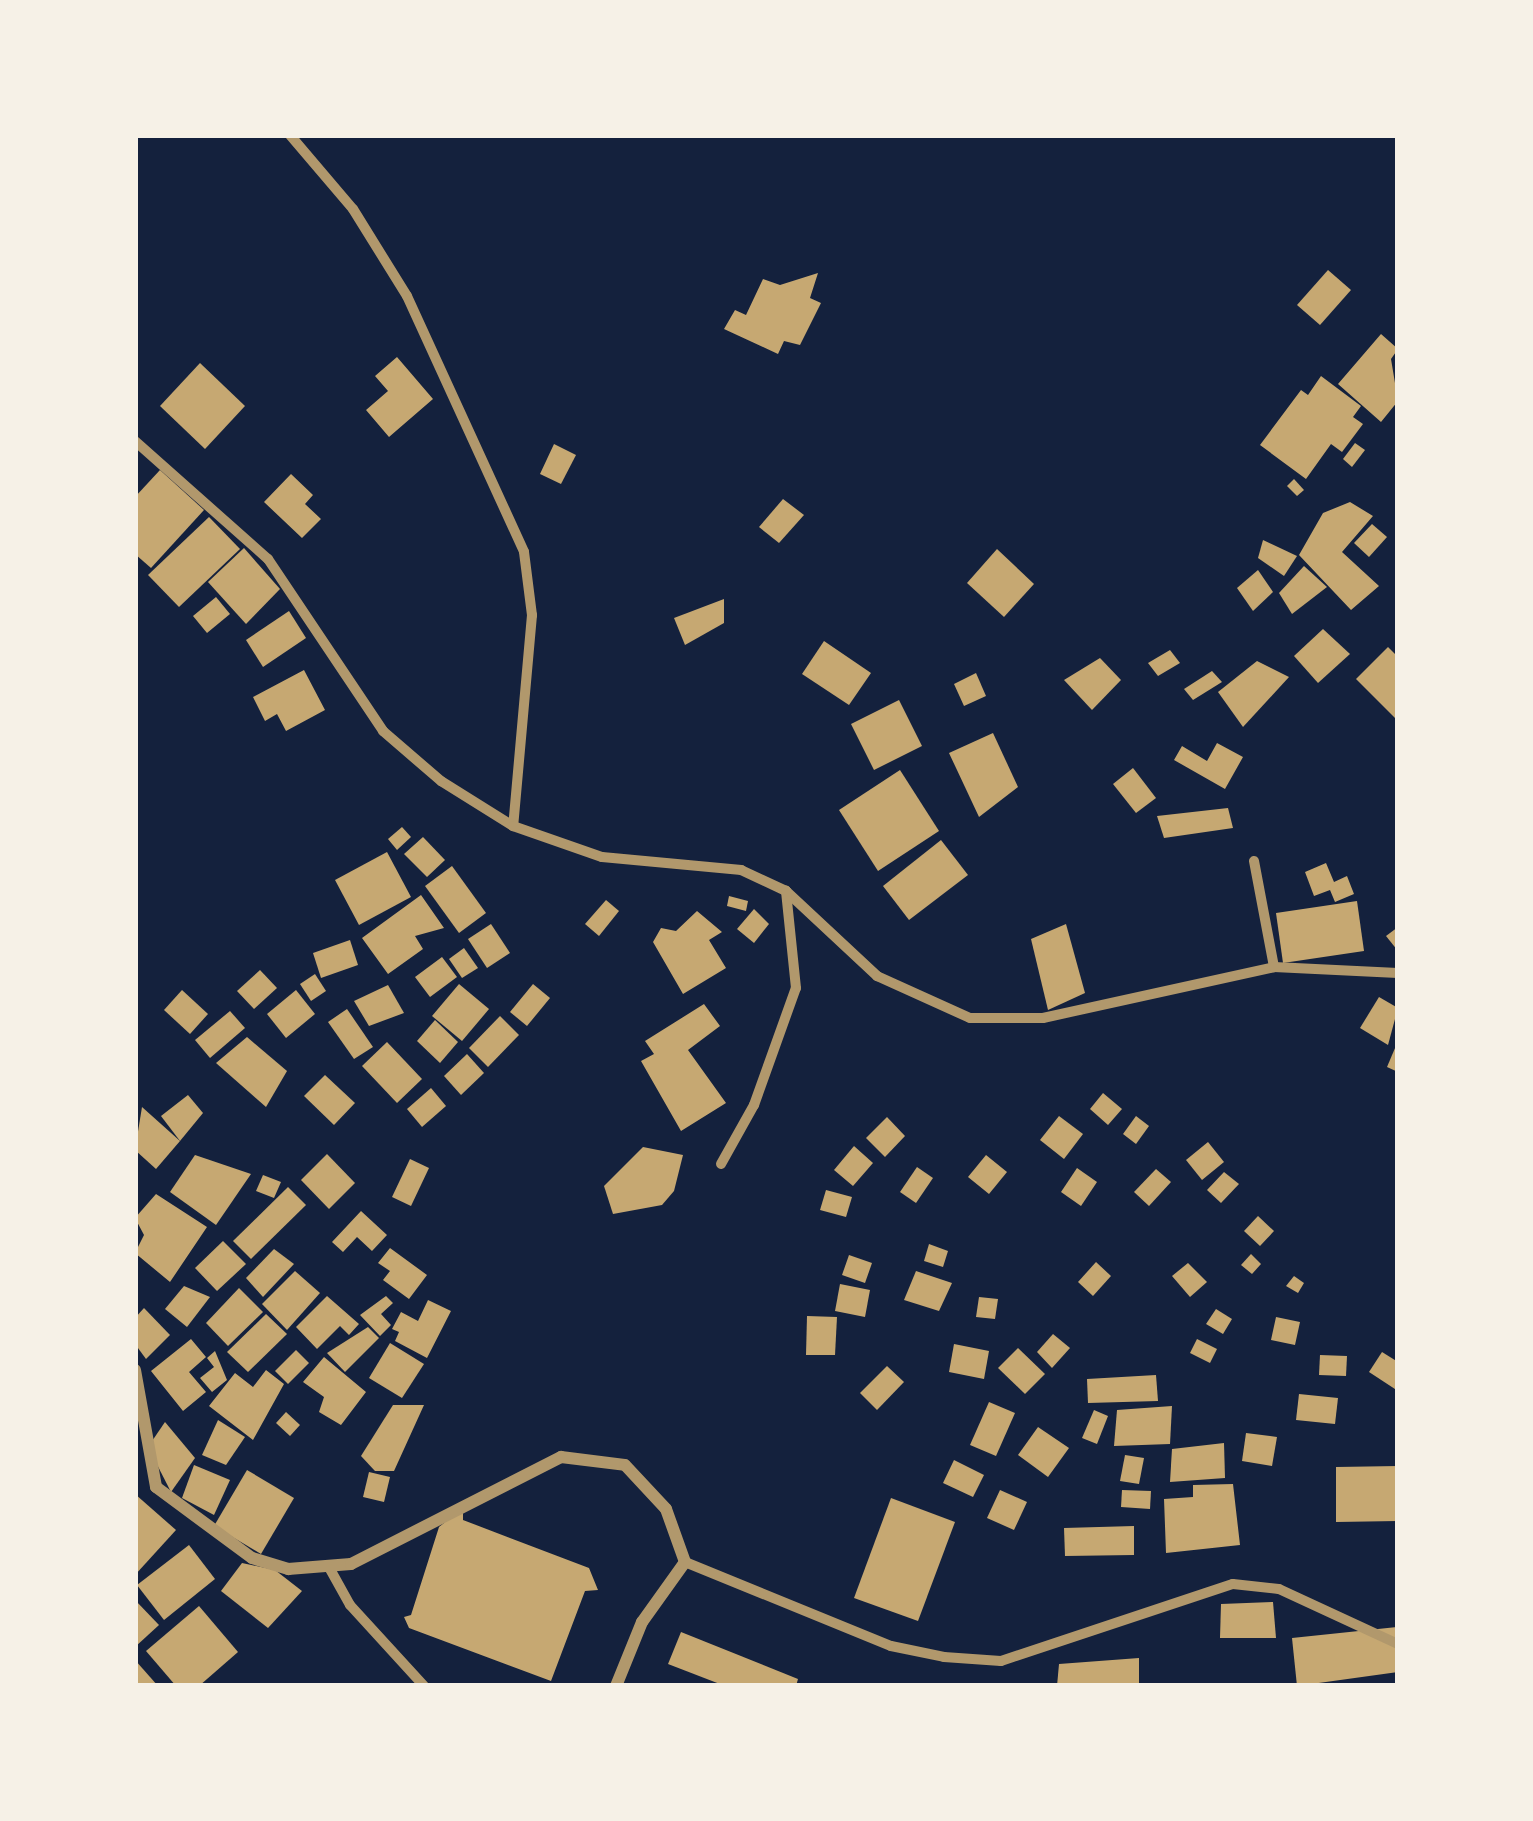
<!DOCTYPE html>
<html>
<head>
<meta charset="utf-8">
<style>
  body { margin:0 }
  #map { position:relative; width:1533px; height:1821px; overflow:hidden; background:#14213d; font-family:Arial,sans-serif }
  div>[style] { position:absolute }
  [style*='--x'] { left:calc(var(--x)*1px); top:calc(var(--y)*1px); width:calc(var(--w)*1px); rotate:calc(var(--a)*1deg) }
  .building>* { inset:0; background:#c6a872 }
  .minor>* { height:10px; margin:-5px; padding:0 5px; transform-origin:5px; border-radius:5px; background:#b1986c }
  .tertiary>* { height:12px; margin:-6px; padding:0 6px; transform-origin:6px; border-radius:6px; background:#b1986c }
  span { translate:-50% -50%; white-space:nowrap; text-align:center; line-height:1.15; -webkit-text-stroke:10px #f6f1e7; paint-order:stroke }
  .frame { position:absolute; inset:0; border:138px solid #f6f1e7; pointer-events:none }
</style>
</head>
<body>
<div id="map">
  <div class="building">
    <div style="clip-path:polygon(1328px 270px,1351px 290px,1320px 325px,1297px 305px)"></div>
    <div style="clip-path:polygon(818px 273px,810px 298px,821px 303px,800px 345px,784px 341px,778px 354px,724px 329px,735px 310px,746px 315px,763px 279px,780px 285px)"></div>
    <div style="clip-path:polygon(1381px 334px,1398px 349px,1391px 359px,1398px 401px,1381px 422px,1338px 384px)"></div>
    <div style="clip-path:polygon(397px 357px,433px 399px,389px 437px,366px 410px,388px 391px,375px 376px)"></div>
    <div style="clip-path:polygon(200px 363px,245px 406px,205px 449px,160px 406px)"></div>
    <div style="clip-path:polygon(1321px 376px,1361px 406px,1353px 417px,1363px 424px,1342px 452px,1331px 444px,1306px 479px,1260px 445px,1301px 390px,1308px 395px)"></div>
    <div style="clip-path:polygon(1355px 443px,1365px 450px,1352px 467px,1343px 459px)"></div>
    <div style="clip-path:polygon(554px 444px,576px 455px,561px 484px,540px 474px)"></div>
    <div style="clip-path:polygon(160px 470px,204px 510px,151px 568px,135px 554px,135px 497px)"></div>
    <div style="clip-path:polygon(291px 474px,313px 495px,305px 504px,321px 519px,302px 538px,264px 502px)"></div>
    <div style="clip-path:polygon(1294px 479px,1304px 490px,1297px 496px,1287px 486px)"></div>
    <div style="clip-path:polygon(783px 499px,804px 515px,779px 543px,759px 527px)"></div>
    <div style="clip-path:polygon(1350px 502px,1373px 516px,1342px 552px,1379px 586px,1351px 610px,1299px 555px,1323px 513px)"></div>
    <div style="clip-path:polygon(209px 517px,240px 549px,179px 607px,148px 575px)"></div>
    <div style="clip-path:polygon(1372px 524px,1387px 537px,1369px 557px,1354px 543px)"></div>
    <div style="clip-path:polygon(1263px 540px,1297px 556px,1284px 576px,1258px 558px)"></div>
    <div style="clip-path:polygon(244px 548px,280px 589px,246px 624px,208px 582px)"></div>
    <div style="clip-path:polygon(997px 549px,1034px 584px,1004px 617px,967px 583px)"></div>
    <div style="clip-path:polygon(1304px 566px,1327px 587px,1292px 614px,1279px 593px)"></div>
    <div style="clip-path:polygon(1258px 570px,1273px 592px,1253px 611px,1237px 588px)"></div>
    <div style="clip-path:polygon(216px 597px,230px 614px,207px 633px,193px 616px)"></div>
    <div style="clip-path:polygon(724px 599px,724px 623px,685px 645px,674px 618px)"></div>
    <div style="clip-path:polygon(289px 611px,306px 638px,263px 667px,246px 640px)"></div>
    <div style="clip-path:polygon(1323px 629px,1350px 654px,1318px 683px,1294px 656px)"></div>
    <div style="clip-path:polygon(824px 641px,871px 673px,849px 705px,802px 674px)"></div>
    <div style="clip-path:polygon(1388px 647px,1398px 657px,1398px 721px,1356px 679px)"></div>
    <div style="clip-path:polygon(1170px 650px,1180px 663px,1158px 676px,1148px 663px)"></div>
    <div style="clip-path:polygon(1100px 658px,1121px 680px,1092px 710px,1064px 680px)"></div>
    <div style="clip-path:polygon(1257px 661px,1289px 677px,1243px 727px,1218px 692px)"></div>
    <div style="clip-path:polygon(304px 670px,325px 710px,286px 731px,277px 714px,265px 721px,253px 697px)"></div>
    <div style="clip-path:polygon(1212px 671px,1222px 682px,1193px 700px,1184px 689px)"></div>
    <div style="clip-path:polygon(976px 673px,986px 696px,964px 706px,954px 684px)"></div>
    <div style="clip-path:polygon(899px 700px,922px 746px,874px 770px,851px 724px)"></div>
    <div style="clip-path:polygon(993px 733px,1018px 787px,979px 817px,949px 753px)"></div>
    <div style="clip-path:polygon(1217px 743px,1243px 757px,1225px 789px,1174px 760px,1182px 746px,1207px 761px)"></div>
    <div style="clip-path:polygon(1133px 768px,1156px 798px,1136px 813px,1113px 784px)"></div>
    <div style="clip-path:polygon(900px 770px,939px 831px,878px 871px,839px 810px)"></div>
    <div style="clip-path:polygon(1228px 808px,1233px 828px,1164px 838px,1157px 816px)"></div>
    <div style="clip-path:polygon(402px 827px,411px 837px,397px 850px,388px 839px)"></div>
    <div style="clip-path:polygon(423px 837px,445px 860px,427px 877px,404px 854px)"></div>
    <div style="clip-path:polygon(941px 840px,968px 875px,909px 920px,883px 886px)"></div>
    <div style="clip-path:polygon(387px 852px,411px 897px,359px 925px,335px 880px)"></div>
    <div style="clip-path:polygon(1326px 863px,1334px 882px,1347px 876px,1354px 894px,1335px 902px,1330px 890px,1314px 896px,1305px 872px)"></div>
    <div style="clip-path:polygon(452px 866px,486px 913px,459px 933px,425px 886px)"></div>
    <div style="clip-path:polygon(421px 895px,444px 928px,415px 936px,423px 949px,388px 974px,362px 938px)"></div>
    <div style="clip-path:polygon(729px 896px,748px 901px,746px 911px,727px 906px)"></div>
    <div style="clip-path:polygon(606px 900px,619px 911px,599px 936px,585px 924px)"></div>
    <div style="clip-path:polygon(1357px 901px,1364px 951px,1283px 963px,1276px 913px)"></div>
    <div style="clip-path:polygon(754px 909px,769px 924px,754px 943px,737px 929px)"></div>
    <div style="clip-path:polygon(697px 911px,722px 932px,709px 940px,726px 968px,683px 994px,653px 942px,661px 928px,676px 931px)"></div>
    <div style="clip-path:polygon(491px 924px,510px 953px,487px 968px,468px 939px)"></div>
    <div style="clip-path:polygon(1066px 924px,1085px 993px,1048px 1010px,1031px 939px)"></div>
    <div style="clip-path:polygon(1398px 927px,1398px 951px,1386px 936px)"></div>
    <div style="clip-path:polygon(350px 940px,358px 965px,321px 978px,313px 953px)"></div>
    <div style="clip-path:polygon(464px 948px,478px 968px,462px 978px,449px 959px)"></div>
    <div style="clip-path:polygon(442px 957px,457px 977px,430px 997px,415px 977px)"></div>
    <div style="clip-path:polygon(260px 970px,277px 988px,254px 1009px,237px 991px)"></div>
    <div style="clip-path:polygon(315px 974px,326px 991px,311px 1001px,300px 984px)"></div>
    <div style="clip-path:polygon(459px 984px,489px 1009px,462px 1041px,432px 1016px)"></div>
    <div style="clip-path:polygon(533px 984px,550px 998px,527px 1026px,510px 1012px)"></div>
    <div style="clip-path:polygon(388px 985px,404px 1013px,369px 1026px,354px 1001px)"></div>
    <div style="clip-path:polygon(182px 990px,208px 1014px,190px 1034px,164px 1010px)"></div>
    <div style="clip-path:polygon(296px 990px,315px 1014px,286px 1038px,267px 1014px)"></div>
    <div style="clip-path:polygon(1379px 997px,1398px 1008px,1388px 1045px,1360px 1028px)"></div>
    <div style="clip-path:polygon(704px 1004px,720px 1026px,688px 1050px,726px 1103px,681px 1131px,641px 1061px,654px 1054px,645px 1041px)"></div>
    <div style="clip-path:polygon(347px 1009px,373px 1047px,354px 1059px,328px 1022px)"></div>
    <div style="clip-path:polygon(230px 1011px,245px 1028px,210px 1058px,195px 1040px)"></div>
    <div style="clip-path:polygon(500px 1016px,519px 1035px,488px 1067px,469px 1048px)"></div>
    <div style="clip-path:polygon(435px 1020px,458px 1042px,440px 1063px,417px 1041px)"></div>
    <div style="clip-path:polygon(247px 1037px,287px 1071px,266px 1107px,216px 1063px)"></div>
    <div style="clip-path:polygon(1398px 1041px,1398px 1072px,1387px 1067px)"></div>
    <div style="clip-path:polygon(387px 1042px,422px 1079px,397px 1103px,362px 1066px)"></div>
    <div style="clip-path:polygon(467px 1054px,484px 1073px,461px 1095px,444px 1076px)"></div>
    <div style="clip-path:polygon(325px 1075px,355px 1103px,334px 1125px,304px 1096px)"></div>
    <div style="clip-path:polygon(431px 1088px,446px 1106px,422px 1127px,407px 1109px)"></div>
    <div style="clip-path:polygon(1103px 1093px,1122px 1109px,1108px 1125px,1090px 1109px)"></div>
    <div style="clip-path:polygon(188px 1095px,203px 1113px,180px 1141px,161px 1116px)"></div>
    <div style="clip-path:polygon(142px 1107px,180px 1141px,156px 1169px,135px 1150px)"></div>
    <div style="clip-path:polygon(1059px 1116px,1083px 1134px,1064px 1159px,1040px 1140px)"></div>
    <div style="clip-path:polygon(1136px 1116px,1149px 1126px,1136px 1144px,1123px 1134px)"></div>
    <div style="clip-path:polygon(887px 1117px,905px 1136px,885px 1157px,866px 1138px)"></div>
    <div style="clip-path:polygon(1208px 1142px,1224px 1162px,1202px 1180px,1186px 1160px)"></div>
    <div style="clip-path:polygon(854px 1146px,873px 1163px,853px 1186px,834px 1170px)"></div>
    <div style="clip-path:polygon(643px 1147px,683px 1155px,674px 1191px,662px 1205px,613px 1214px,604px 1186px)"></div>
    <div style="clip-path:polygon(327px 1154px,355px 1183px,329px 1209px,301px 1180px)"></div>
    <div style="clip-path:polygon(195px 1155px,251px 1174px,216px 1225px,170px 1192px)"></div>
    <div style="clip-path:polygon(986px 1155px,1007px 1172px,989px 1194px,968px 1177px)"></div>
    <div style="clip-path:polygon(410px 1159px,429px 1168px,411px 1206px,392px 1197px)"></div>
    <div style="clip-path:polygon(917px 1167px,933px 1178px,916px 1203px,900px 1192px)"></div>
    <div style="clip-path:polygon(1077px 1168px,1097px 1182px,1081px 1206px,1061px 1192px)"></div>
    <div style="clip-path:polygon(1156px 1169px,1171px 1182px,1149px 1206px,1134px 1192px)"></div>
    <div style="clip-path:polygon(1224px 1172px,1239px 1184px,1221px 1203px,1207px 1190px)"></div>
    <div style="clip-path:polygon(263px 1175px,281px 1182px,274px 1198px,256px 1191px)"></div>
    <div style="clip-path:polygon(288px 1187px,306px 1205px,251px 1259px,233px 1241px)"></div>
    <div style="clip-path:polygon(826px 1190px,852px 1197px,846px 1217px,820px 1210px)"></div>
    <div style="clip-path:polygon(156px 1194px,207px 1227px,170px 1282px,135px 1253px,144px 1235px,135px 1218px)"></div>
    <div style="clip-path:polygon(361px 1211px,387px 1235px,372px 1251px,357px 1237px,343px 1252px,332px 1242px)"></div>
    <div style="clip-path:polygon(1258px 1216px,1274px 1231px,1260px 1246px,1244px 1231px)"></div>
    <div style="clip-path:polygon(223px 1241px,246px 1264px,217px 1291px,195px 1268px)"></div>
    <div style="clip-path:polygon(929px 1244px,948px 1251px,943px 1267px,924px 1261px)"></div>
    <div style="clip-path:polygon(390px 1248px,427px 1275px,409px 1299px,383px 1280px,390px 1271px,378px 1263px)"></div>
    <div style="clip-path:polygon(274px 1249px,294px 1264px,263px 1297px,246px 1278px)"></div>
    <div style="clip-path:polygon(1251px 1254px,1261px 1264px,1252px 1274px,1241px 1265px)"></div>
    <div style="clip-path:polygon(849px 1255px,872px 1263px,865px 1283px,842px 1275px)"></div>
    <div style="clip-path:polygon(1096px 1262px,1111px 1276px,1093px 1296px,1078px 1282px)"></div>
    <div style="clip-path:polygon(1188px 1263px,1207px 1282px,1190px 1297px,1172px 1276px)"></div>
    <div style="clip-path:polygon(295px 1271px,320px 1293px,287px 1330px,262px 1304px)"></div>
    <div style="clip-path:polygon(916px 1271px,952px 1283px,939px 1311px,904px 1300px)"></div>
    <div style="clip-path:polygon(1294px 1276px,1304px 1283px,1298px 1293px,1286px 1286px)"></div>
    <div style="clip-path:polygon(840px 1284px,870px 1290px,865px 1317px,835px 1311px)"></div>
    <div style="clip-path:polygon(184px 1286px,210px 1297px,187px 1327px,165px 1309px)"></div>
    <div style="clip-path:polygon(239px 1288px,263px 1312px,228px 1346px,206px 1323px)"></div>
    <div style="clip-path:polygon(327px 1296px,359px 1324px,349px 1335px,340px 1326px,317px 1349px,296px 1327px)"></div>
    <div style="clip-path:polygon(386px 1296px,393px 1303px,381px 1314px,391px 1325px,380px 1336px,360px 1315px)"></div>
    <div style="clip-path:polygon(979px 1297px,998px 1299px,995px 1319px,976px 1317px)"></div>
    <div style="clip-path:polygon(428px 1300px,451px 1311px,427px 1358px,395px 1341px,399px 1332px,392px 1329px,401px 1312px,418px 1321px)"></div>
    <div style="clip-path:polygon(144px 1308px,170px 1335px,146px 1359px,135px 1344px,135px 1318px)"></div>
    <div style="clip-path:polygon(1216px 1309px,1232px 1319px,1223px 1334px,1206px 1324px)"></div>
    <div style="clip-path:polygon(266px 1314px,287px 1334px,248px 1372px,227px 1352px)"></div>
    <div style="clip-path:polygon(807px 1316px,837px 1317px,835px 1355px,806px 1355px)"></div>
    <div style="clip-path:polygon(1276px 1317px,1300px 1322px,1295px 1345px,1271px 1340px)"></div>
    <div style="clip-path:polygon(368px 1327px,379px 1338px,345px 1372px,327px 1353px)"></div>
    <div style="clip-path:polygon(1053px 1334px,1070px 1348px,1052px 1368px,1037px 1352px)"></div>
    <div style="clip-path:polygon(191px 1339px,206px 1357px,189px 1372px,206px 1392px,183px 1411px,151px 1371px)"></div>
    <div style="clip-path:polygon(1197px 1339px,1217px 1349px,1210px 1363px,1190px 1353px)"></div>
    <div style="clip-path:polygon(390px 1343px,424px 1364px,402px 1398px,369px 1378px)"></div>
    <div style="clip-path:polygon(954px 1344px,989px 1351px,984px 1379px,949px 1372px)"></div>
    <div style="clip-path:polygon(1018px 1348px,1045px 1374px,1025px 1394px,998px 1368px)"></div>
    <div style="clip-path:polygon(296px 1350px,309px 1363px,288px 1384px,275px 1371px)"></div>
    <div style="clip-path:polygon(215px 1351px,227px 1380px,212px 1392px,200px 1378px,214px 1367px,207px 1358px)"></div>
    <div style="clip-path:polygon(1382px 1352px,1398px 1362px,1398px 1391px,1369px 1372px)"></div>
    <div style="clip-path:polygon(1320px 1355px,1347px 1356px,1346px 1376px,1319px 1375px)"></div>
    <div style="clip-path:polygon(324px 1357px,366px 1392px,341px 1425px,319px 1412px,324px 1397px,303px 1382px)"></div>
    <div style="clip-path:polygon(887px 1366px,904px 1382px,877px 1410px,860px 1393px)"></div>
    <div style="clip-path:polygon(266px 1370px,284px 1384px,253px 1440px,209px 1406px,235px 1373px,253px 1387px)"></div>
    <div style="clip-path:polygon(1156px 1375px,1158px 1401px,1088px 1403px,1087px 1379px)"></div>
    <div style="clip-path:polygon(1299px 1394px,1338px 1398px,1335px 1424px,1296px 1420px)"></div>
    <div style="clip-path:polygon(989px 1402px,1015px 1413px,996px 1456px,970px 1445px)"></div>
    <div style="clip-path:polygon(393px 1405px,424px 1405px,394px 1471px,375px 1471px,361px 1456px)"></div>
    <div style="clip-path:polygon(1172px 1406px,1170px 1444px,1114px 1446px,1117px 1410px)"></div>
    <div style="clip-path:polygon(1094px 1410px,1108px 1416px,1097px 1444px,1082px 1438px)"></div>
    <div style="clip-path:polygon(286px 1412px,300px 1425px,290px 1436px,276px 1423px)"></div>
    <div style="clip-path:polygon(218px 1420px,245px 1437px,226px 1465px,202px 1455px)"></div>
    <div style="clip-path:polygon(165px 1422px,195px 1458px,171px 1492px,148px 1447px)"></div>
    <div style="clip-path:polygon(1038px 1427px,1069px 1448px,1048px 1477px,1018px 1455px)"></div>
    <div style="clip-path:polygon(1246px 1433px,1277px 1437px,1272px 1466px,1242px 1461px)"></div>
    <div style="clip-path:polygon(1224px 1443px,1225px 1478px,1170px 1482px,1172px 1449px)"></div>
    <div style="clip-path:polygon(1125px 1455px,1144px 1458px,1139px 1484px,1120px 1481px)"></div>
    <div style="clip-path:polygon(954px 1460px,984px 1475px,973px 1497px,943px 1483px)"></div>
    <div style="clip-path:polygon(194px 1465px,230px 1480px,214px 1515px,182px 1498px)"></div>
    <div style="clip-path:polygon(1398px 1466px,1398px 1521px,1336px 1522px,1336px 1467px)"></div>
    <div style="clip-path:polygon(247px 1470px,294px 1498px,261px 1554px,214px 1526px)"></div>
    <div style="clip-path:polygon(369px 1472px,390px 1477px,384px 1502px,363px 1497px)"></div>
    <div style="clip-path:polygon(1233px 1484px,1240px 1545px,1166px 1553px,1164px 1499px,1193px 1497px,1193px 1485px)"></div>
    <div style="clip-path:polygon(1000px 1490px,1027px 1502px,1014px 1530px,987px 1518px)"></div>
    <div style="clip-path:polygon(1122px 1490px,1151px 1491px,1150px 1509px,1121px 1507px)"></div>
    <div style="clip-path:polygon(135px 1494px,176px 1530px,135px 1575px)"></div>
    <div style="clip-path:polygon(891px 1498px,955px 1522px,918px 1621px,854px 1598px)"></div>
    <div style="clip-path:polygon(463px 1508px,463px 1520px,589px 1568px,598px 1590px,585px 1591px,551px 1681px,409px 1628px,404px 1617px,411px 1615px,439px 1527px)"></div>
    <div style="clip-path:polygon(1134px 1526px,1134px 1555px,1065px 1556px,1064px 1528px)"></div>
    <div style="clip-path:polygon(189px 1545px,215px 1579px,164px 1620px,137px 1585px)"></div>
    <div style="clip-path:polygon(242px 1563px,275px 1570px,302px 1591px,268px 1628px,221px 1591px)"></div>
    <div style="clip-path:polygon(135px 1600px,159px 1625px,135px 1647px)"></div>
    <div style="clip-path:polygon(1273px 1602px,1276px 1638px,1220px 1638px,1221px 1604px)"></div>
    <div style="clip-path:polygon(199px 1606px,238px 1652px,199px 1686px,176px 1686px,146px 1651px)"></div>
    <div style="clip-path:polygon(1397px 1627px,1398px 1672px,1297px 1686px,1292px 1638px)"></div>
    <div style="clip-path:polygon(681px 1632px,798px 1679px,796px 1686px,725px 1686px,668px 1664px)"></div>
    <div style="clip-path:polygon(1139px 1658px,1139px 1686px,1057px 1686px,1059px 1664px)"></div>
    <div style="clip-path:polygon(135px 1660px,158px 1686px,135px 1686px)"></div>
  </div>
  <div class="minor">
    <div style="--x:290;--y:135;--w:97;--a:49.6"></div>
    <div style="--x:353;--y:209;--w:102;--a:58.2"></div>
    <div style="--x:407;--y:296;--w:281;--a:65.4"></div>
    <div style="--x:524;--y:552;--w:64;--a:82.8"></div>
    <div style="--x:532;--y:615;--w:212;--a:95.1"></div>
    <div style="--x:135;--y:441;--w:178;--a:41.6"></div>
    <div style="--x:268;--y:559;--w:207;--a:56.2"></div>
    <div style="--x:383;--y:731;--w:77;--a:40.8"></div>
    <div style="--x:441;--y:781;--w:85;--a:32"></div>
    <div style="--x:513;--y:826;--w:94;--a:19.2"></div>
    <div style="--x:602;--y:857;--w:140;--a:5.3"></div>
    <div style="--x:741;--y:870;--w:50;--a:25"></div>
    <div style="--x:786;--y:891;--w:125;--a:43"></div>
    <div style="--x:877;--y:976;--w:102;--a:24.3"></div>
    <div style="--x:970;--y:1018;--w:73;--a:0"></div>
    <div style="--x:1043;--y:1018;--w:237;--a:-12.4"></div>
    <div style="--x:1254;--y:861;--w:108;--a:79.3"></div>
    <div style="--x:1274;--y:967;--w:124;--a:2.8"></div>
    <div style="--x:721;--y:1164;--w:68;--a:-60.8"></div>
    <div style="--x:754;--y:1105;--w:124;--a:-70.3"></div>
    <div style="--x:796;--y:988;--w:98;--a:-95.9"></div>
    <div style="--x:685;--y:1562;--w:222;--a:22.2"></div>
    <div style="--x:891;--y:1646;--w:54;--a:11.7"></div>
    <div style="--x:944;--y:1657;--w:57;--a:4"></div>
    <div style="--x:1001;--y:1661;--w:244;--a:-18.4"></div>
    <div style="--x:1233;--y:1584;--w:46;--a:6.2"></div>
    <div style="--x:1279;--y:1589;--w:131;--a:24.8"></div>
    <div style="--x:330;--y:1569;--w:41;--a:60.9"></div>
    <div style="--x:350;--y:1605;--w:110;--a:47.6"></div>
  </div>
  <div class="tertiary">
    <div style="--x:135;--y:1370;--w:119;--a:79.8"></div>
    <div style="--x:156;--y:1487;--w:119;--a:36.5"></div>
    <div style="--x:252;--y:1558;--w:38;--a:17"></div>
    <div style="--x:288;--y:1569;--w:63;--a:-4.5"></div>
    <div style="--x:351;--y:1564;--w:236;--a:-27"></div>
    <div style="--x:561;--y:1457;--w:64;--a:7.1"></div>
    <div style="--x:625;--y:1465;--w:60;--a:47"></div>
    <div style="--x:666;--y:1509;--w:56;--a:70.3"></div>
    <div style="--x:685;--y:1562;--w:74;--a:125.6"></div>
    <div style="--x:642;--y:1622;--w:69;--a:112.1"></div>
  </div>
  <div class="frame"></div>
</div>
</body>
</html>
